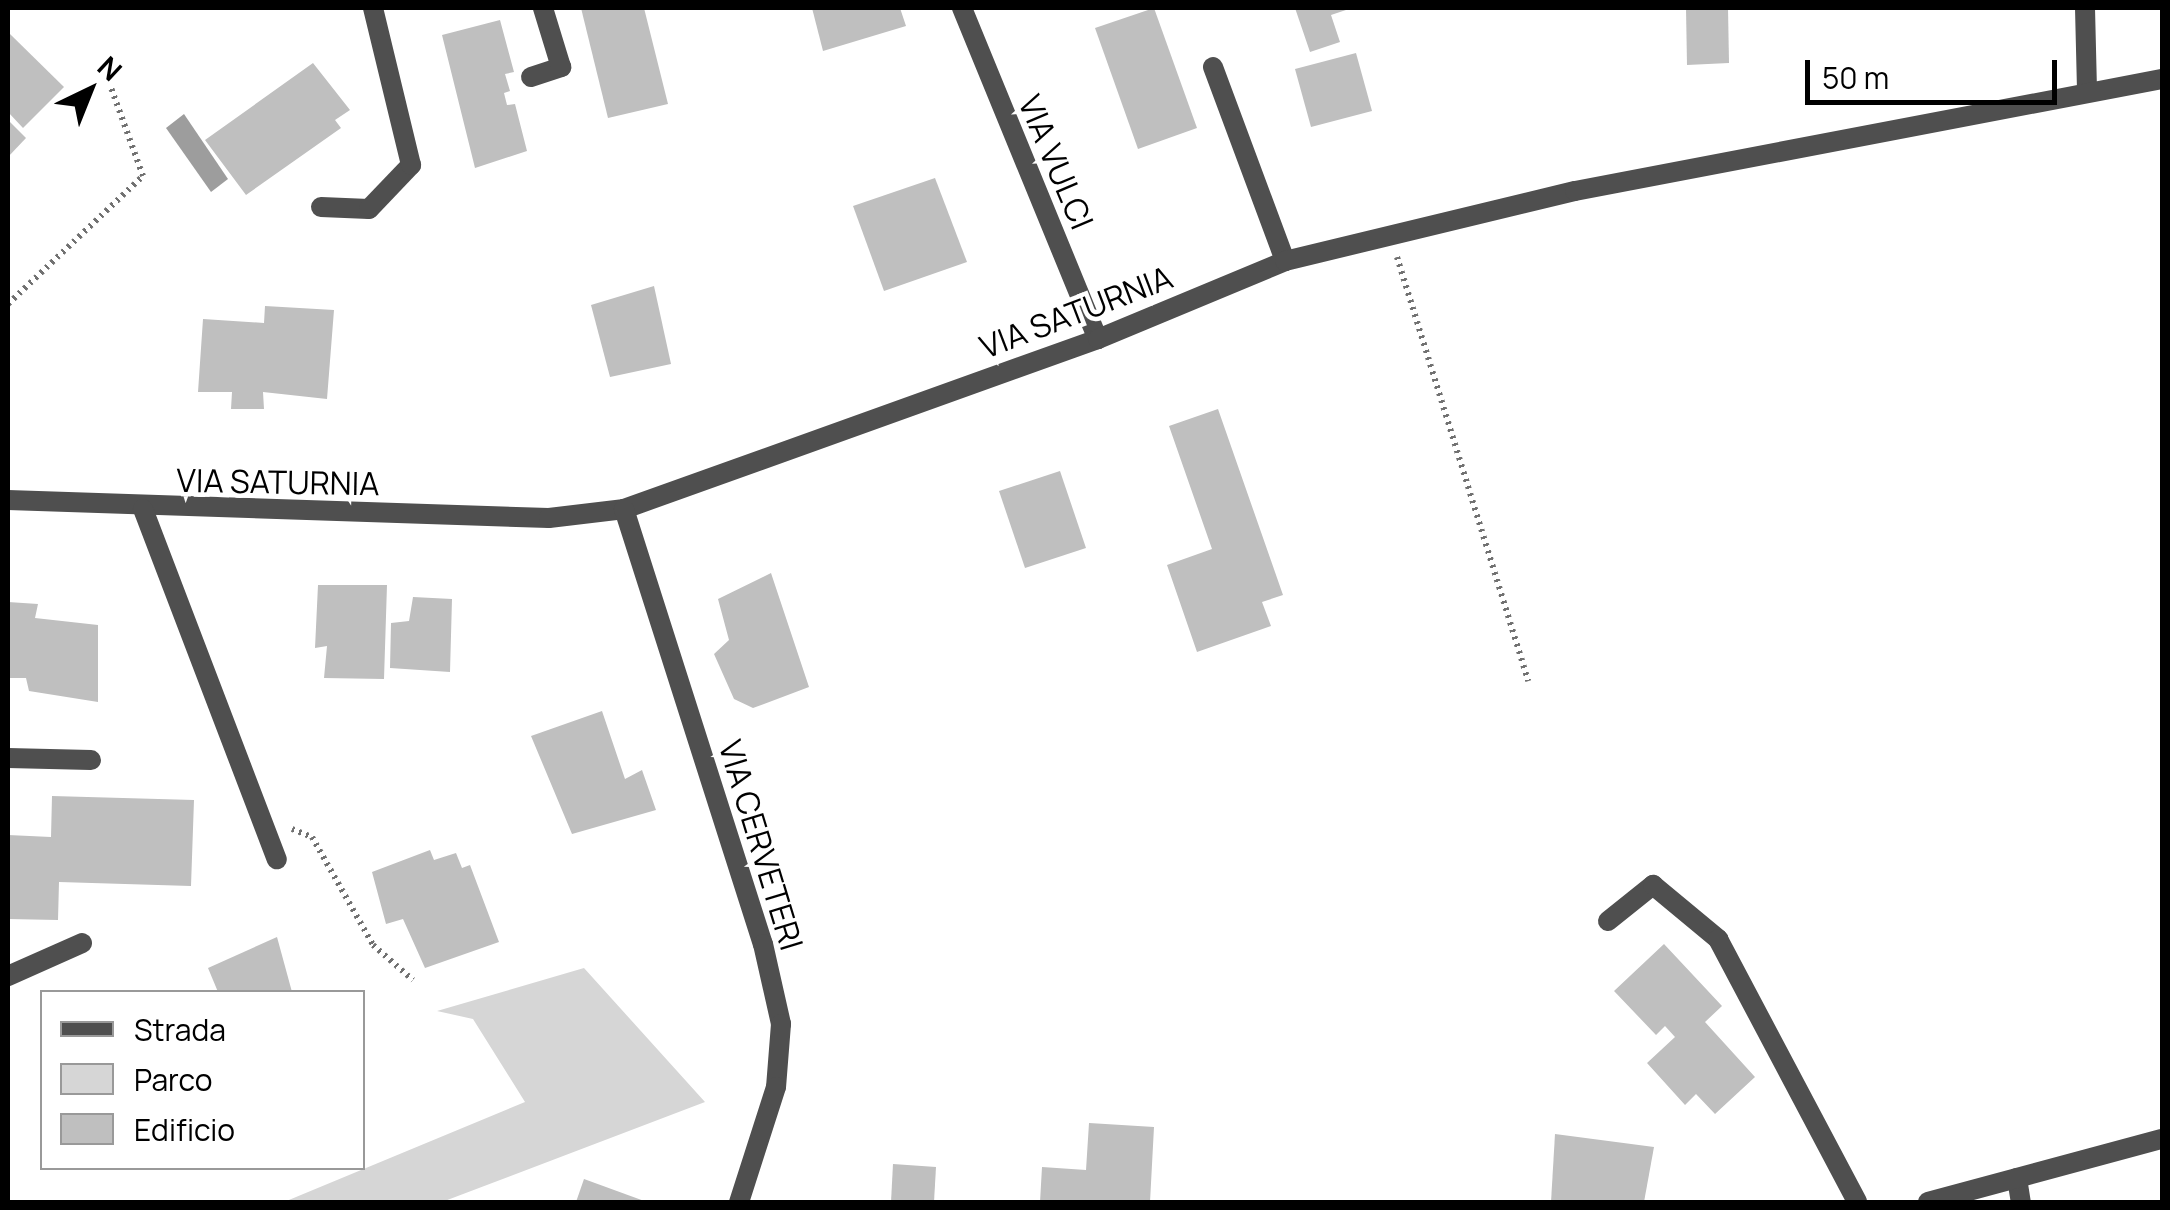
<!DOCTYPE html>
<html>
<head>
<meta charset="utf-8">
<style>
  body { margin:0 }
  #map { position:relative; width:2170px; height:1210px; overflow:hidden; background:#fff; font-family:Manrope,sans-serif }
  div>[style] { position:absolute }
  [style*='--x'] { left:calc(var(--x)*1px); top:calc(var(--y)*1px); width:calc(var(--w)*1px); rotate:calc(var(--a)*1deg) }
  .green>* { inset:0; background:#d6d6d6 }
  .water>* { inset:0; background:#9d9d9d }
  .building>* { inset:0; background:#bfbfbf }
  .path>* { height:6px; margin-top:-3px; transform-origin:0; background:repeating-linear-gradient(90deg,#717171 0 2.5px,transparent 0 7.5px) }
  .lane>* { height:20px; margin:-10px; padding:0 10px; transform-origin:10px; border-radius:10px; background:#4f4f4f }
  .street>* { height:20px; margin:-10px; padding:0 10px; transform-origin:10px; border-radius:10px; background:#4f4f4f }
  span { translate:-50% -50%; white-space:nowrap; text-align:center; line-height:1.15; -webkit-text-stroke:9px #fff; paint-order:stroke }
  .street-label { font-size:32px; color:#000 }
  .frame { position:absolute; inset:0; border:10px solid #000; pointer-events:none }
  .legend { position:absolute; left:40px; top:990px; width:325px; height:180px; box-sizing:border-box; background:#fff; border:2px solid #999; margin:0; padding:12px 18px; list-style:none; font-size:30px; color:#000 }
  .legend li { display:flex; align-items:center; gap:20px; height:50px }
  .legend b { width:50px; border:2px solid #999 }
  .north { position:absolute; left:40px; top:40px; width:100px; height:100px; -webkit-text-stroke:8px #fff; paint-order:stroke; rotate:43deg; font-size:28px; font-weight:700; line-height:40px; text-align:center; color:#000 }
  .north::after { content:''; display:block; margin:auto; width:35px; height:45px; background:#000; clip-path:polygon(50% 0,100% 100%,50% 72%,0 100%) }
  .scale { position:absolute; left:1805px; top:60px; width:252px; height:45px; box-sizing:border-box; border:5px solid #000; border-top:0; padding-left:12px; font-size:30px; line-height:35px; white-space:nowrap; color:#000; -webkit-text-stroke:8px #fff; paint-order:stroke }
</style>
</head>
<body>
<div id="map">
  <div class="green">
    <div style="clip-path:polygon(584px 968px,705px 1102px,442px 1202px,284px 1202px,525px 1102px,473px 1019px,437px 1011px)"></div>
  </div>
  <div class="water">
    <div style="clip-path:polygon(184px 114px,228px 179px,211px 192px,166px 128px)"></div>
  </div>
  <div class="building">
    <div style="clip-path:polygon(581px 8px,644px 8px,668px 104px,608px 118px)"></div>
    <div style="clip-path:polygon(812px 8px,900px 8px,906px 26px,823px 51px)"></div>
    <div style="clip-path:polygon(1154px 8px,1197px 128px,1138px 149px,1095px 28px)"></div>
    <div style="clip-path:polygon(1295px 8px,1352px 8px,1331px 15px,1340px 42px,1310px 52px)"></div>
    <div style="clip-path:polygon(1686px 8px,1728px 8px,1729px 63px,1687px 65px)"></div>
    <div style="clip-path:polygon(500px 20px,514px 72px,505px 74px,510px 91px,504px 93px,507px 105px,515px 104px,527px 151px,475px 168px,442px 35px)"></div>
    <div style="clip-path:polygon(10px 34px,64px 87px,23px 128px,8px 112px)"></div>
    <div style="clip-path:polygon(1356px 53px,1372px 111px,1311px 127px,1295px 69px)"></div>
    <div style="clip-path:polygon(313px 63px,350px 110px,335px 120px,341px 128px,246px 195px,205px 140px)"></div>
    <div style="clip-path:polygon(8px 120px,26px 138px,8px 157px)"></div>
    <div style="clip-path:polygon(935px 178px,967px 262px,884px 291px,853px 206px)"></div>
    <div style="clip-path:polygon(654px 286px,671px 364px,610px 377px,591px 305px)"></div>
    <div style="clip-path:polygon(265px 306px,334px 310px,327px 399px,263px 392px,264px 409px,231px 409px,232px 392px,198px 392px,203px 319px,264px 323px)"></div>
    <div style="clip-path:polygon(1218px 409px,1283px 595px,1262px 602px,1271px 626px,1197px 652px,1167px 565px,1212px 549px,1169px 426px)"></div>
    <div style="clip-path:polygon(1060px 471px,1086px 548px,1025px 568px,999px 491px)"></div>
    <div style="clip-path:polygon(771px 573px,809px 687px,753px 708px,734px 699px,714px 654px,729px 640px,718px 599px)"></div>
    <div style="clip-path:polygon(318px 585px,387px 585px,384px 679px,324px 678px,327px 646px,315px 648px)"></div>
    <div style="clip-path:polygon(413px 597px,452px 599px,450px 672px,390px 668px,391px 623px,409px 621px)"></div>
    <div style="clip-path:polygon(8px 602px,38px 604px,35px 618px,98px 625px,98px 702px,29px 691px,26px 678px,8px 678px)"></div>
    <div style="clip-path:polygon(602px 711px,625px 779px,642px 770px,656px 810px,572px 834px,531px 736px)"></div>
    <div style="clip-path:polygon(52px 796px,194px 800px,191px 886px,59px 882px,58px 920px,8px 919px,8px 835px,51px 837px)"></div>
    <div style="clip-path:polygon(430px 850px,434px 860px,456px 853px,462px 868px,470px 865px,499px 942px,425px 968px,403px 919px,386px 924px,372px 872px)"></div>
    <div style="clip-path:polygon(277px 937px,292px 992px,218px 992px,208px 968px)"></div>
    <div style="clip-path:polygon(1664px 944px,1722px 1006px,1705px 1022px,1755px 1077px,1715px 1114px,1696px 1094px,1685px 1105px,1647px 1063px,1675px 1037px,1665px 1026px,1656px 1035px,1614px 991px)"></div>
    <div style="clip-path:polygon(1089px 1123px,1154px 1127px,1150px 1202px,1040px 1202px,1042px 1167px,1086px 1170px)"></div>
    <div style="clip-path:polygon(1555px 1134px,1654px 1147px,1644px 1202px,1551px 1202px)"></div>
    <div style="clip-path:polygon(893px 1164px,936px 1167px,934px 1202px,891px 1202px)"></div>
    <div style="clip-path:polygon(584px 1179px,647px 1202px,576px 1202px)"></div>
  </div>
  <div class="path">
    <div style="--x:1397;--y:257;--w:444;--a:72.8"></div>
    <div style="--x:8;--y:304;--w:186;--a:-43.5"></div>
    <div style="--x:143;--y:176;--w:97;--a:-109.9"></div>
    <div style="--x:292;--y:829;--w:22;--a:22"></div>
    <div style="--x:312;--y:837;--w:124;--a:60.5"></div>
    <div style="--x:373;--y:945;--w:53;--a:41.2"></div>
  </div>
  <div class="lane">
    <div style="--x:1213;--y:67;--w:207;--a:69.6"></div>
    <div style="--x:531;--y:77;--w:32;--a:-18"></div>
    <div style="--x:561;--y:67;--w:62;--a:-107"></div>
    <div style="--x:321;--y:207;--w:48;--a:2.4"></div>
    <div style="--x:369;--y:209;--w:61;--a:-46.3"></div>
    <div style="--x:411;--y:165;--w:162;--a:-103.6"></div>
    <div style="--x:1608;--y:921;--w:58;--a:-38.7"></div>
    <div style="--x:1653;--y:885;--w:85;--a:39.7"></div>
    <div style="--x:1718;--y:939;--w:297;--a:62.1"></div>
    <div style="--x:2017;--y:1178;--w:24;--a:81"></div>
  </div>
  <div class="street">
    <div style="--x:962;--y:8;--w:358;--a:67.7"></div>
    <div style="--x:2085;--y:8;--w:82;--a:88.6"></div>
    <div style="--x:8;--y:500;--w:541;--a:1.91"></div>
    <div style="--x:549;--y:518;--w:76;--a:-6.8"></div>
    <div style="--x:624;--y:509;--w:504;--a:-19.73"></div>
    <div style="--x:1098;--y:339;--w:203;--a:-22.6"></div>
    <div style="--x:1285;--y:261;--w:298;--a:-13.6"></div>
    <div style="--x:1575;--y:191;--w:598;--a:-10.8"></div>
    <div style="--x:143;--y:509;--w:375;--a:69.1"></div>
    <div style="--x:624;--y:509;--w:457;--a:72.3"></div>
    <div style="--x:763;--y:944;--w:82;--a:77.3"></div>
    <div style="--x:781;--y:1024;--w:63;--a:94.5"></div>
    <div style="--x:776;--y:1087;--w:121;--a:107.8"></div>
    <div style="--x:8;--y:758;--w:83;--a:1.4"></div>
    <div style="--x:8;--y:976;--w:81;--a:-24"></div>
    <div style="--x:1928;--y:1202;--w:242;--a:-15.1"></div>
  </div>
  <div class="street-label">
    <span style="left:1056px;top:162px;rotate:67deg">VIA VULCI</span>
    <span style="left:1076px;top:312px;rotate:-21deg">VIA SATURNIA</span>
    <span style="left:278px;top:482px;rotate:1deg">VIA SATURNIA</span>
    <span style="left:761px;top:845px;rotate:73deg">VIA CERVETERI</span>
  </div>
  <div class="frame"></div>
  <ul class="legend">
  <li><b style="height:12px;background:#4f4f4f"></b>Strada</li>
  <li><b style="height:28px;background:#d6d6d6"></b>Parco</li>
  <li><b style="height:28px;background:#bfbfbf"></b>Edificio</li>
  </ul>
  <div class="north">N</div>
  <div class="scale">50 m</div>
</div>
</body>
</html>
